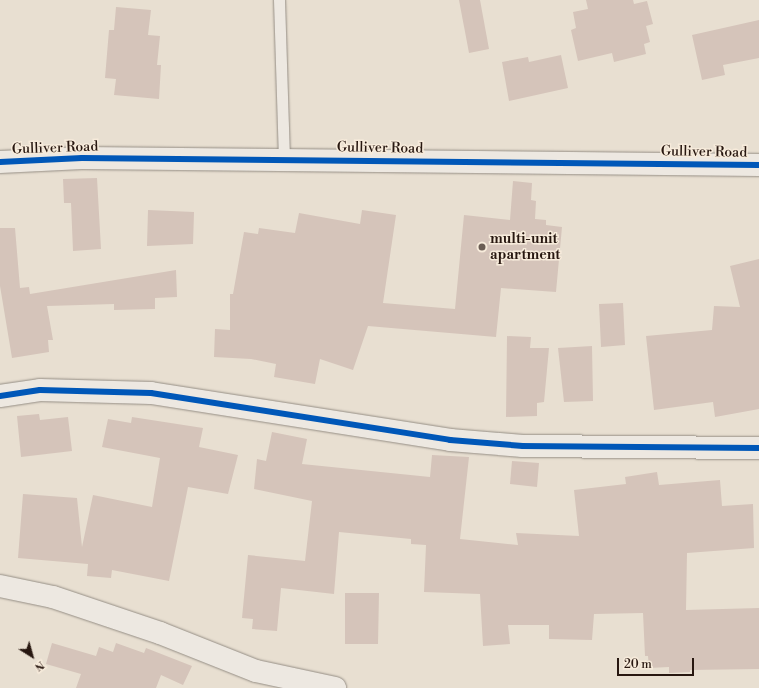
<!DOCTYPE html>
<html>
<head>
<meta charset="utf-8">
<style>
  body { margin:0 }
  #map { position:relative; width:759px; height:688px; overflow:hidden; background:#e8dfd1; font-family:"Libre Bodoni",serif }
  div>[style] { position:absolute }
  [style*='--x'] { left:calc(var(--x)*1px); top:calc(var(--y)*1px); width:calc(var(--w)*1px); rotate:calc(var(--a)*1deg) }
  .building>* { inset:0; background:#d5c4ba }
  .roads { filter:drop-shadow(0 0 1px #958e85) drop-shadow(0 0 1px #958e85) }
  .service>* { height:11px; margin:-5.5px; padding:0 5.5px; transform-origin:5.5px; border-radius:5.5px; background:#ede8e1 }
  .minor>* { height:22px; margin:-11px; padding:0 11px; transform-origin:11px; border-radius:11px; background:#ede8e1 }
  .cycleway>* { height:6px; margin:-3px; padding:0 3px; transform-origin:3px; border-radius:3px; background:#0057b8 }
  .dots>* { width:11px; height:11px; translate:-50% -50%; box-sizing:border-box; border:2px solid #f7ebdb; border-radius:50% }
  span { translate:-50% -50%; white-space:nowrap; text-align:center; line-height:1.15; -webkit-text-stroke:3px #f7ebdb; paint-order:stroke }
  .street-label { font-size:14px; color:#271710 }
  .poi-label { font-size:14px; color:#271710; font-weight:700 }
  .left { translate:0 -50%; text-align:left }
  .north { position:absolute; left:12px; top:636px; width:40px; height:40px; -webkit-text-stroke:3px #f7ebdb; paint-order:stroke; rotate:143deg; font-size:11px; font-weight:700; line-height:16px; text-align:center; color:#271710 }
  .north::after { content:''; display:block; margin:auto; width:14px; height:18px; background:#271710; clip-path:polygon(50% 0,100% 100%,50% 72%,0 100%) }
  .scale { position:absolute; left:617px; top:658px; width:77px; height:18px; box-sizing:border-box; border:2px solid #271710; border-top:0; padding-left:5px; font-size:12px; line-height:14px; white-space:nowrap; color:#271710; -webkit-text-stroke:3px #f7ebdb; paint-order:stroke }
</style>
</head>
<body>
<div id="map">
  <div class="building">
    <div style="clip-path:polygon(459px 0,480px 0,489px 49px,469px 53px)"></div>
    <div style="clip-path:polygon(586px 0,633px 0,634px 4px,647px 1px,653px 24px,646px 26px,650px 42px,644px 44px,646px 54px,614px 62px,612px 53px,578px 61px,571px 30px,576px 28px,573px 12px,588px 9px)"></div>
    <div style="clip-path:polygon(116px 7px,151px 10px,148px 35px,160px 36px,157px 65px,161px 65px,159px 99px,114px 95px,116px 79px,105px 78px,109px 30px,114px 30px)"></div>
    <div style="clip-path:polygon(759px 20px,759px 58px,723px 65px,725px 75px,702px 80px,692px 35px)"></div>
    <div style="clip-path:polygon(561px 55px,568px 88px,509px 101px,502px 62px,528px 57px,529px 62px)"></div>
    <div style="clip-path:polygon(97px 178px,101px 249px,73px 251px,71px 203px,64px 203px,63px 179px)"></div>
    <div style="clip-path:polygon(513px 181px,532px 183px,531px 200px,536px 201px,535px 219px,546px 220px,546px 225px,562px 227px,556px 292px,501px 288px,496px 337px,368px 326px,353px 370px,320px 359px,315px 384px,274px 377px,276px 364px,251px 359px,214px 357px,215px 329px,230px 330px,230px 294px,233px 294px,244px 232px,258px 234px,259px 228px,295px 233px,299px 213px,360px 224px,362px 210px,396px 215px,383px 303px,455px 309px,464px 215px,510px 220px)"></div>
    <div style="clip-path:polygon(148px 210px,194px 212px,193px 244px,147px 246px)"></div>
    <div style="clip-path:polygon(0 228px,15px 228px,20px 288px,29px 287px,30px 294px,176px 270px,177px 297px,155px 298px,155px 309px,114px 310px,114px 304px,47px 306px,53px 340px,48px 340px,49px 352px,12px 358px,0 286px)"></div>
    <div style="clip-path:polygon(759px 259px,759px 409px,715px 417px,713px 402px,654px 410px,646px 336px,712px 330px,714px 306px,740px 307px,730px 266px)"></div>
    <div style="clip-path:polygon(623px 303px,625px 345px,601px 347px,599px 304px)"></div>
    <div style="clip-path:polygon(507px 336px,531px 337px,530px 348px,549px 348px,544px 402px,537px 403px,537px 416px,506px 417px)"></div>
    <div style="clip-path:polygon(592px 346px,593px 401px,564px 402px,558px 348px)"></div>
    <div style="clip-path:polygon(39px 414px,40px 420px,68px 417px,72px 451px,21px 457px,17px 416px)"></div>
    <div style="clip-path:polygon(132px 417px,203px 428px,199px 447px,238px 455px,228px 494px,188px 487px,169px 581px,112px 570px,111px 578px,87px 576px,88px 564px,18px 558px,23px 494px,77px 498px,82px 547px,93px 495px,152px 507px,160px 458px,102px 447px,108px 419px,131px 423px)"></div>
    <div style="clip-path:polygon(272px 432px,307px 439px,302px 464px,430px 477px,432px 455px,469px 457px,460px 539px,518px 545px,516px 533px,579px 536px,574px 490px,626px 484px,625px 477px,657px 472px,659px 485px,720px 480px,722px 506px,753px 504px,754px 548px,687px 553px,686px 610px,759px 608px,759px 669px,690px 670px,690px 672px,669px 673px,669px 667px,649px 668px,648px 656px,645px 656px,643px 613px,594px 614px,592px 640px,549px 639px,549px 625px,508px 625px,510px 644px,483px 646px,480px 594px,424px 592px,426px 545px,411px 544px,411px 539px,339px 532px,334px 594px,281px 588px,277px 631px,252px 629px,253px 619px,242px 618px,248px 555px,305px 561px,312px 501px,254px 489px,257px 459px,266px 461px)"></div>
    <div style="clip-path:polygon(512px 461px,539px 463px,537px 487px,510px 484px)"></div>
    <div style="clip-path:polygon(345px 593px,379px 593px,378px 644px,345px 644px)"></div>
    <div style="clip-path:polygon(52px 643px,96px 656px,99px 647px,113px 652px,116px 643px,144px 653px,146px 648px,192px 666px,183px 685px,161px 675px,156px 688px,76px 688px,81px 674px,46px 664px)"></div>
  </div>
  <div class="roads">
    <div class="service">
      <div style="--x:279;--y:0;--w:159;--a:88.2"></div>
    </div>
    <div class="minor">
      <div style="--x:0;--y:162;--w:82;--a:-2.8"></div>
      <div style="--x:82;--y:158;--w:677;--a:0.59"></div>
      <div style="--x:0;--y:396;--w:40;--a:-8.5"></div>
      <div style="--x:40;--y:390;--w:111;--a:1.5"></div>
      <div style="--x:151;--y:393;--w:303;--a:8.9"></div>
      <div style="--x:450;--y:440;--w:73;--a:4.7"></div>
      <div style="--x:523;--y:446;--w:236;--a:0.5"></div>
      <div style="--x:0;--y:586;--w:54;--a:11.7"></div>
      <div style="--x:53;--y:597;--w:113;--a:18.6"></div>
      <div style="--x:160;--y:633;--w:103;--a:21.6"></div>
      <div style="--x:256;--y:671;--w:81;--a:12.1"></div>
    </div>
  </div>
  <div class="cycleway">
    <div style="--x:0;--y:162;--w:82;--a:-2.8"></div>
    <div style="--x:82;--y:158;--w:677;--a:0.59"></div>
    <div style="--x:0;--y:396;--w:40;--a:-8.5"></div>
    <div style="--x:40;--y:390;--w:111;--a:1.5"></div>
    <div style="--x:151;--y:393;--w:303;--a:8.9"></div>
    <div style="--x:450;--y:440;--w:73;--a:4.7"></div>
    <div style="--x:523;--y:446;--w:236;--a:0.5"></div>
  </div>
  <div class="dots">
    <div style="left:482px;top:247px;background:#6b5d54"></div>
  </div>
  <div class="street-label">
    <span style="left:55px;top:148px;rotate:-2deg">Gulliver Road</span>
    <span style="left:380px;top:148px;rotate:1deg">Gulliver Road</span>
    <span style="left:704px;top:152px;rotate:1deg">Gulliver Road</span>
  </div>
  <div class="poi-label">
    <span class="left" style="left:490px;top:247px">multi-unit<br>apartment</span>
  </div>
  <div class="north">N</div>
  <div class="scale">20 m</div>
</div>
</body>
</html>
